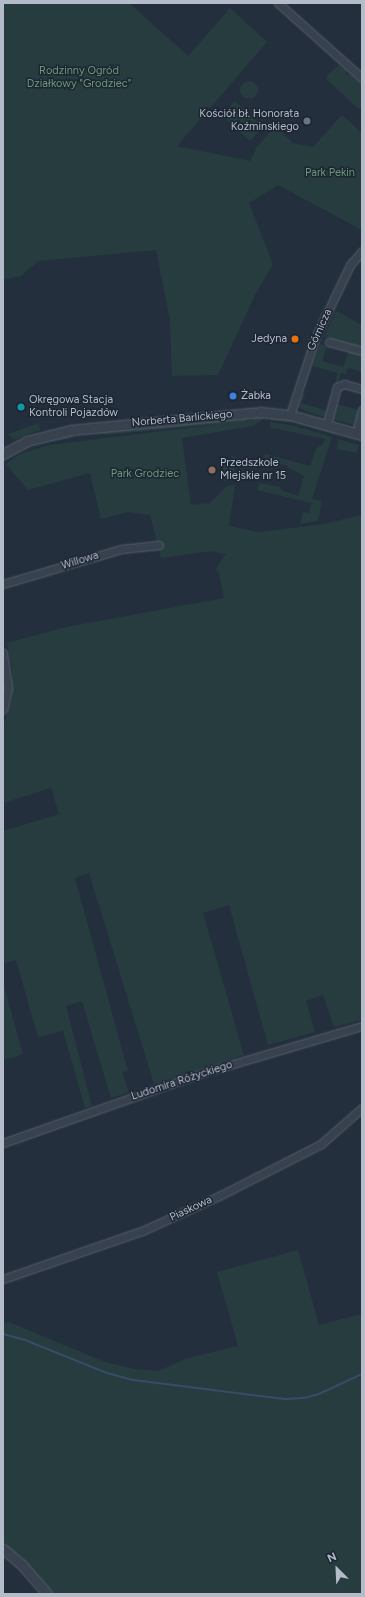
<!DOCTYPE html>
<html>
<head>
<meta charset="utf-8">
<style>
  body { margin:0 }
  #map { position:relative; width:365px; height:1597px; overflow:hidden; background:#242f3e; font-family:Figtree,sans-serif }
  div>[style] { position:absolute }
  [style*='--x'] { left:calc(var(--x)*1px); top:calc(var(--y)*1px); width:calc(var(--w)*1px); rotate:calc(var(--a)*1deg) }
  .green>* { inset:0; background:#263c3f }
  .round { border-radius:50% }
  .stream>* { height:2px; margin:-1px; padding:0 1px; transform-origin:1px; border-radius:1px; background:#394c67 }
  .roads { filter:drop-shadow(0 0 1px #565f6c) drop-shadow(0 0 1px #565f6c) }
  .minor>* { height:7px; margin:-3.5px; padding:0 3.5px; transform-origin:3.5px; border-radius:3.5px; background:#38414e }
  .tertiary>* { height:9px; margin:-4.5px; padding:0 4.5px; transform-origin:4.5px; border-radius:4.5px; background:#38414e }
  .dots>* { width:11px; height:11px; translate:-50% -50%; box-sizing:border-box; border:2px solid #1d2633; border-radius:50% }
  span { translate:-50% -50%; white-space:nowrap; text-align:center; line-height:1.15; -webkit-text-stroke:3px #1d2633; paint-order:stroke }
  .park-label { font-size:11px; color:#6b9a76 }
  .poi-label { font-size:11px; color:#b4bcc9 }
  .right { translate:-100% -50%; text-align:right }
  .left { translate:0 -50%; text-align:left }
  .street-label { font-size:11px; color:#b4bcc9 }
  .frame { position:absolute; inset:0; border:4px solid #b4bcc9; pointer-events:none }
  .north { position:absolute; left:317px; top:1549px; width:40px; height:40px; -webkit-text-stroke:3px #1d2633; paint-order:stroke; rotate:336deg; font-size:11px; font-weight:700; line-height:16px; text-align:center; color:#b4bcc9 }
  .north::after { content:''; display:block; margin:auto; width:14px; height:18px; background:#b4bcc9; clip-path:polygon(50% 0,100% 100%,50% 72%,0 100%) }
</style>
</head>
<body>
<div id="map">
  <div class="green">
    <div style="clip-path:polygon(3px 3px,129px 3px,188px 56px,230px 8px,267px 42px,177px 146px,250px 161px,257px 147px,275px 126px,293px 143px,313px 147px,342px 115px,362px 133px,362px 230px,278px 185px,249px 203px,273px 264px,255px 295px,218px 375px,172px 376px,170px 320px,156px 250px,38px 261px,21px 276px,3px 280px)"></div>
    <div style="clip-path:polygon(339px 65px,347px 71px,345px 75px,350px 74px,362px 84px,362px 108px,359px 109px,326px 79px,327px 75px)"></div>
    <div class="round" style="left:240px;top:81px;width:18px;height:18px"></div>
    <div style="clip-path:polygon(235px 101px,263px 127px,250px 141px,222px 115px)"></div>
    <div style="clip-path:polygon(336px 311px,362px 325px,362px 348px,324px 337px)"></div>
    <div style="clip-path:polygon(320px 344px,327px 346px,322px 361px,343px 367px,349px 351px,362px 354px,362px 372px,348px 368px,346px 374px,341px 373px,327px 418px,298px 408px,303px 392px,305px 395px,302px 403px,327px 411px,338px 373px,312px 366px)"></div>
    <div style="clip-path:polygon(337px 404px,360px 410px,355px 426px,333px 419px)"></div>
    <div style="clip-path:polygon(255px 416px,262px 416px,264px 419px,253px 426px,182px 438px,191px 505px,210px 503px,227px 486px,235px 485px,229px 526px,259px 532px,323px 524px,361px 515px,362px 506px,362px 1020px,334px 1027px,323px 995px,306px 1001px,315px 1032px,268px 1045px,229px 905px,203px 913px,244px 1055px,154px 1084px,89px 873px,75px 878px,128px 1071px,122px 1072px,129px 1092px,111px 1098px,82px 1001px,66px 1006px,92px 1106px,85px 1108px,63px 1031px,38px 1037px,16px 960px,3px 963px,3px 831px,59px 814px,51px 788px,3px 803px,3px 726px,11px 701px,12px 670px,7px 643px,66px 627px,224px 598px,219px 573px,215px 570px,226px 554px,211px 551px,161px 558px,150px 515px,128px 512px,101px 519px,90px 473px,28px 490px,6px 464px,20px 454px,49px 445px,228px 423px,103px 435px,103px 432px,245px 417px,246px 421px,253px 420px)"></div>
    <div style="clip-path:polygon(272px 417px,287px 418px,333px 431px,334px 434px,296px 423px,271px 420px)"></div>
    <div style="clip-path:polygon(270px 422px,295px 426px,332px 437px,312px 499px,322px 501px,318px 521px,300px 524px,303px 512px,309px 513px,311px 503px,257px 490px,259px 483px,280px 487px,281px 490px,298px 496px,304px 476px,285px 465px,263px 461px,265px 454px,310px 466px,316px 449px,323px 444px,325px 439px,273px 428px,272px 431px)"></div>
    <div style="clip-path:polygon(39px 423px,40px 430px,14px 440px,8px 434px)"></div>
    <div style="clip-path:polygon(73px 435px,73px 438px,41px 443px,19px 451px,3px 462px,3px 458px,22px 447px)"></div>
    <div style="clip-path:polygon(338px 439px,359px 445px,357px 453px,337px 449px)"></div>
    <div style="clip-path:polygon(233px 456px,237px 458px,234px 475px,225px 482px,223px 466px)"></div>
    <div style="clip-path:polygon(3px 983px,23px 1054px,5px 1060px,3px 1054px)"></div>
    <div style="clip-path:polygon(298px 1250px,319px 1325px,362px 1314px,362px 1594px,53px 1594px,29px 1565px,3px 1545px,3px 1324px,9px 1322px,105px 1362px,134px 1369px,158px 1371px,188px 1358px,238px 1346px,217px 1272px)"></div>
  </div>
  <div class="stream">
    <div style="--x:3;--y:1334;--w:23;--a:15"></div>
    <div style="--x:25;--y:1340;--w:88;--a:21.9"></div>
    <div style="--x:107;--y:1373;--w:28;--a:15"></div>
    <div style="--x:134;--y:1380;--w:152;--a:7.2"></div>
    <div style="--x:285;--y:1399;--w:19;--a:-3"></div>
    <div style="--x:304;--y:1398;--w:16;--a:-15"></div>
    <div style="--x:319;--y:1394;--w:47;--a:-24.9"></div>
  </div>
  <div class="roads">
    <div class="minor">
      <div style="--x:278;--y:3;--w:113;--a:41.8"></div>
      <div style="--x:329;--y:342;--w:34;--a:15"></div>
      <div style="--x:290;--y:415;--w:83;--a:-71.8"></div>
      <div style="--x:316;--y:336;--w:79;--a:-64.4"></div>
      <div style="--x:350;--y:265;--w:18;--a:-49"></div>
      <div style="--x:327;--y:424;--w:38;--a:-75"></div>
      <div style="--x:337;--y:387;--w:8;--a:-23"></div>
      <div style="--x:344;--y:384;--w:19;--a:16"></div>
      <div style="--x:356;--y:434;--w:25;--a:-76"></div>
      <div style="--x:3;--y:584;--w:123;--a:-16.5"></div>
      <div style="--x:121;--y:549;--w:38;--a:-6"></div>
      <div style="--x:3;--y:653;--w:35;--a:82"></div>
      <div style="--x:8;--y:688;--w:22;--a:103"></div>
      <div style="--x:3;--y:1143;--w:208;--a:-19.4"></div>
      <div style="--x:199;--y:1074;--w:170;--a:-16.4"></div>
      <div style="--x:3;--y:1279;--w:147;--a:-19.1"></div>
      <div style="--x:142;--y:1231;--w:87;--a:-24.5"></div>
      <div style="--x:221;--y:1195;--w:112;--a:-27"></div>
      <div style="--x:321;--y:1144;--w:55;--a:-41.3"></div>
    </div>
    <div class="tertiary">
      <div style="--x:3;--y:454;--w:27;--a:-28"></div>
      <div style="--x:27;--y:441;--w:45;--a:-14"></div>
      <div style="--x:71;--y:430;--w:190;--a:-5.4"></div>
      <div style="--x:260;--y:412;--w:30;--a:6"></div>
      <div style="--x:290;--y:415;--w:75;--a:15.5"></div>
      <div style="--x:3;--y:1549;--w:26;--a:40"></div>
      <div style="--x:23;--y:1566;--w:37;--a:49"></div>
    </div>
  </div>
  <div class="dots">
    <div style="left:307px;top:121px;background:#6b7280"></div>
    <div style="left:295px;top:339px;background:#e8710a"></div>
    <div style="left:233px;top:396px;background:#3f7fe0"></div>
    <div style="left:21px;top:407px;background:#0f9aa8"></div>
    <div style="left:212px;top:470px;background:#8d6e63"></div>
  </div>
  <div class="park-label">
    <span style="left:79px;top:78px">Rodzinny Ogród<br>Działkowy "Grodziec"</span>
    <span style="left:330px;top:173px">Park Pekin</span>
    <span style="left:145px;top:474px">Park Grodziec</span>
  </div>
  <div class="poi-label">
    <span class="right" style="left:299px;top:121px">Kościół bł. Honorata<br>Koźminskiego</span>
    <span class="right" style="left:287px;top:339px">Jedyna</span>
    <span class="left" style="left:241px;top:396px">Żabka</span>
    <span class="left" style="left:29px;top:407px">Okręgowa Stacja<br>Kontroli Pojazdów</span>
    <span class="left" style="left:220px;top:470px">Przedszkole<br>Miejskie nr 15</span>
  </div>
  <div class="street-label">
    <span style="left:320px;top:330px;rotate:-66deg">Górnicza</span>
    <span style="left:182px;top:419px;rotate:-5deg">Norberta Barlickiego</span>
    <span style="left:80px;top:561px;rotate:-17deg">Willowa</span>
    <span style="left:182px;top:1081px;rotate:-18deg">Ludomira Różyckiego</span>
    <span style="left:191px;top:1209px;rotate:-25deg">Piaskowa</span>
  </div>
  <div class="frame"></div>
  <div class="north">N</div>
</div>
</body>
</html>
